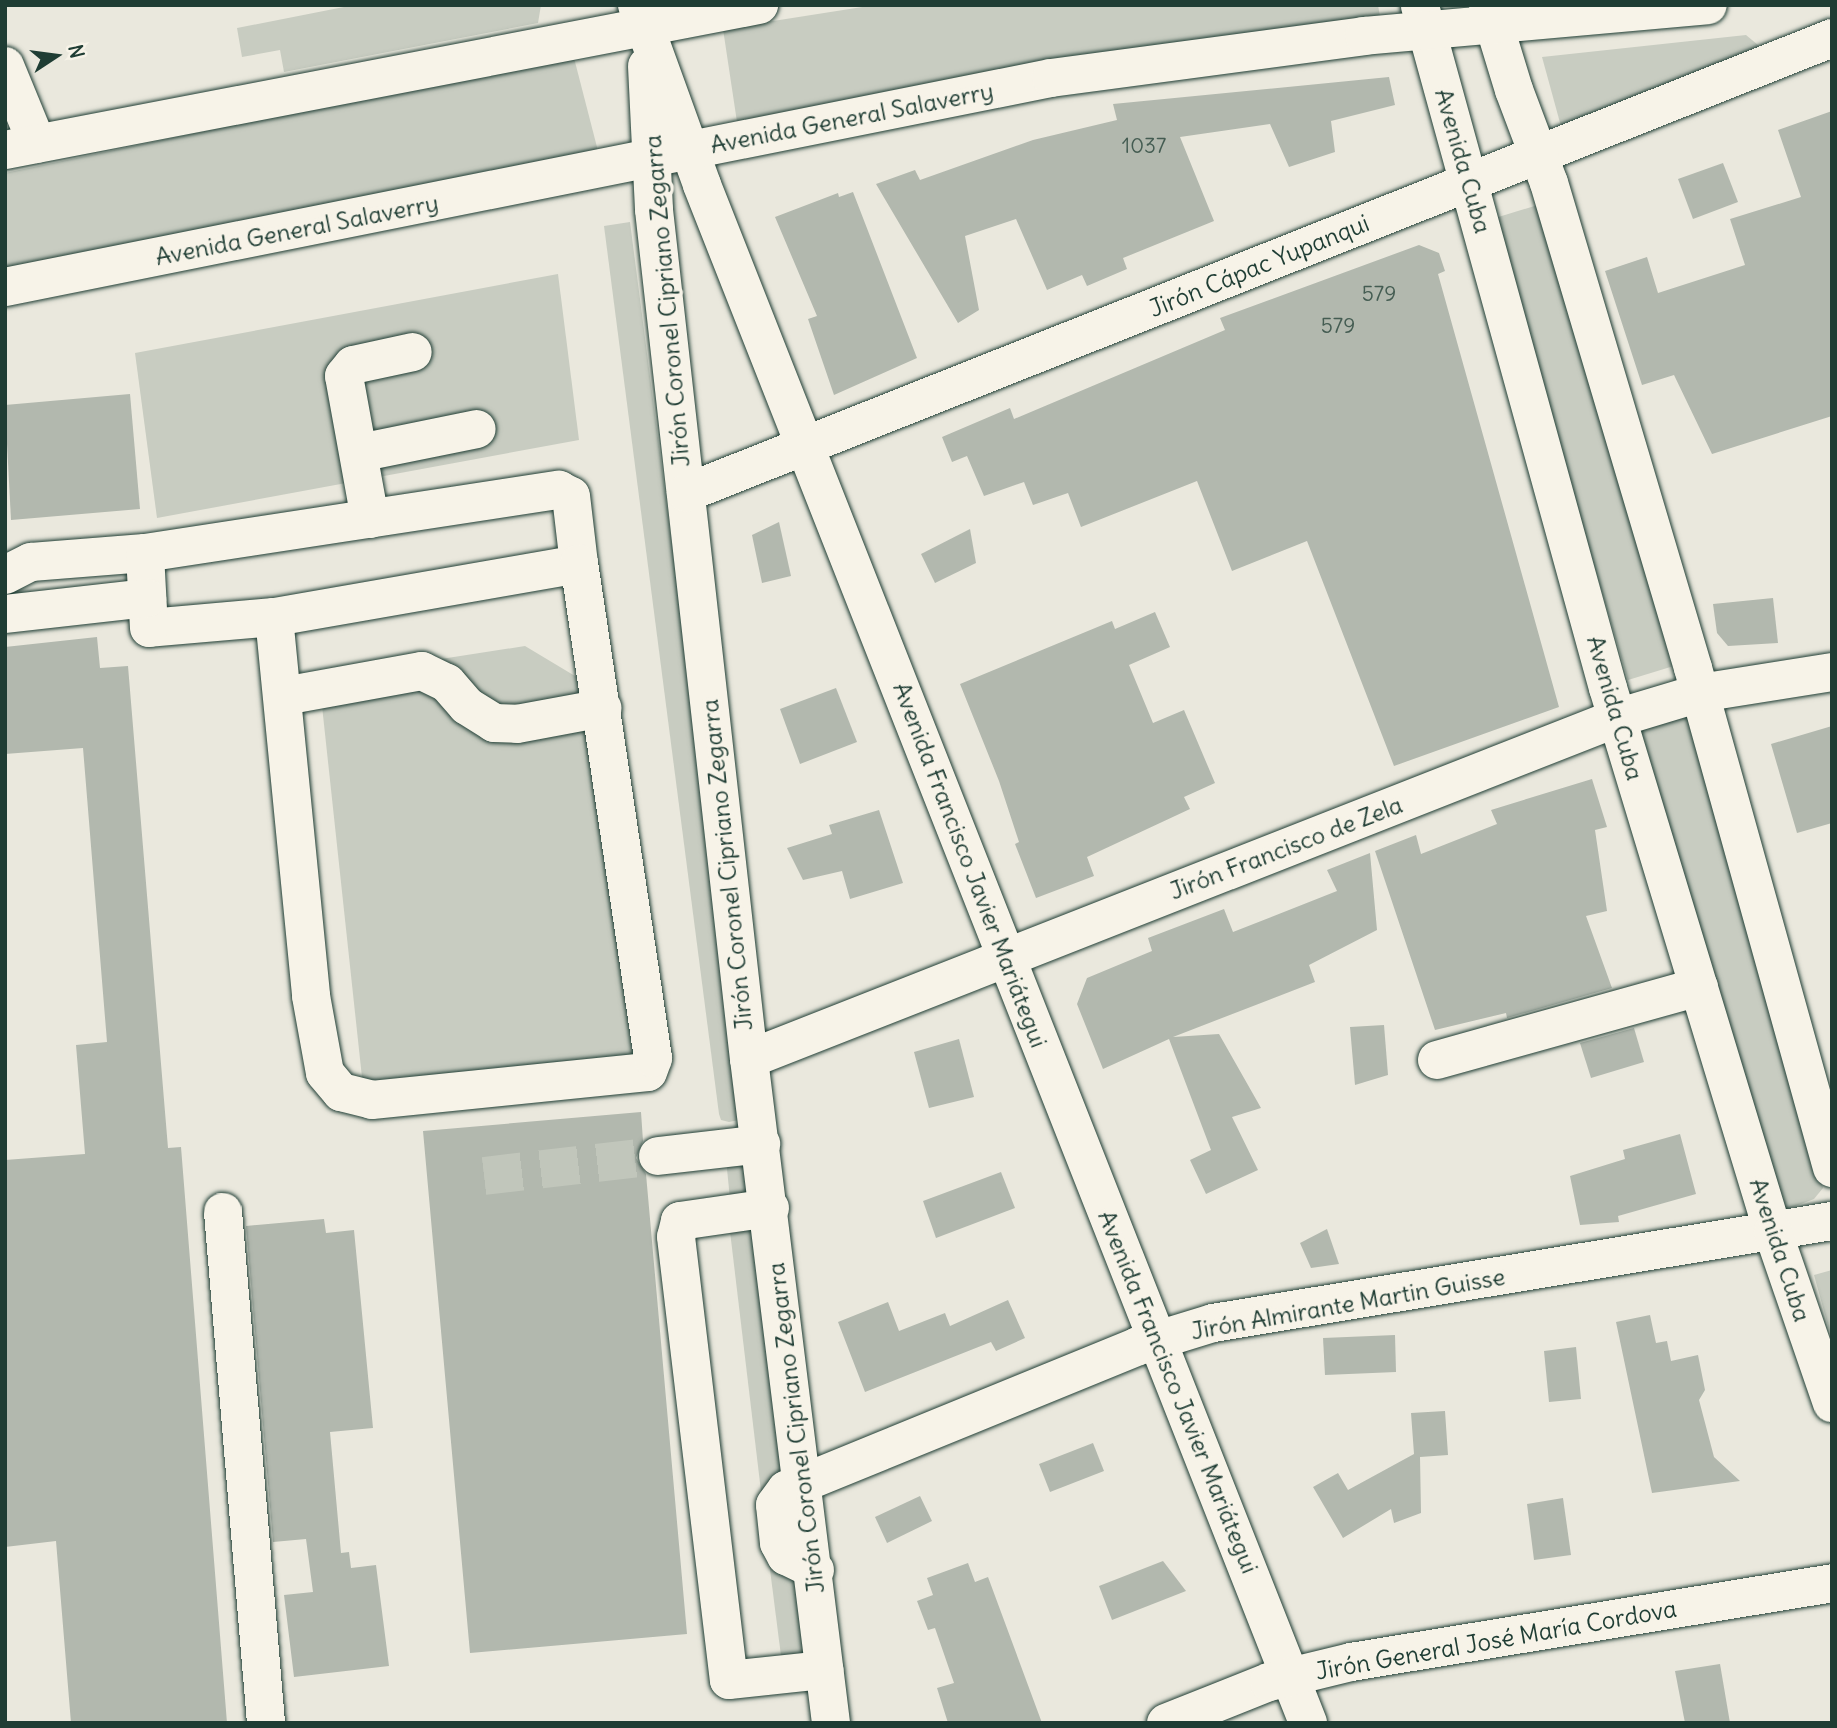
<!DOCTYPE html>
<html>
<head>
<meta charset="utf-8">
<style>
  body { margin:0 }
  #map { position:relative; width:1837px; height:1728px; overflow:hidden; background:#eae8dd; font-family:Delius,sans-serif }
  div>[style] { position:absolute }
  [style*='--x'] { left:calc(var(--x)*1px); top:calc(var(--y)*1px); width:calc(var(--w)*1px); rotate:calc(var(--a)*1deg) }
  .green>* { inset:0; background:#c8ccc1 }
  .building>* { inset:0; background:#b2b8ae }
  .minor-tunnel>* { height:38px; margin-top:-19px; transform-origin:0; background:repeating-linear-gradient(90deg,#c1c6bb 0 38px,transparent 0 57px) }
  .roads { filter:drop-shadow(0 0 2px #1f3d34) drop-shadow(0 0 2px #1f3d34) }
  .minor>* { height:38px; margin:-19px; padding:0 19px; transform-origin:19px; border-radius:19px; background:#f7f3e8 }
  .major>* { height:38px; margin:-19px; padding:0 19px; transform-origin:19px; border-radius:19px; background:#f7f3e8 }
  span { translate:-50% -50%; white-space:nowrap; text-align:center; line-height:1.15; -webkit-text-stroke:7px #f7f3e8; paint-order:stroke }
  .number-label { font-size:21px; color:#445c52 }
  .number-label span { -webkit-text-stroke-width:0 }
  .street-label { font-size:24px; color:#1f3d34 }
  .frame { position:absolute; inset:0; border:7px solid #1f3d34; pointer-events:none }
  .north { position:absolute; left:21px; top:21px; width:70px; height:70px; -webkit-text-stroke:5px #f7f3e8; paint-order:stroke; rotate:77deg; font-size:19px; font-weight:700; line-height:28px; text-align:center; color:#1f3d34 }
  .north::after { content:''; display:block; margin:auto; width:24px; height:32px; background:#1f3d34; clip-path:polygon(50% 0,100% 100%,50% 72%,0 100%) }
</style>
</head>
<body>
<div id="map">
  <div class="green">
    <div style="clip-path:polygon(354px 5px,541px 5px,538px 23px,284px 72px,280px 50px,242px 57px,237px 28px)"></div>
    <div style="clip-path:polygon(875px 5px,1378px 5px,1380px 17px,737px 122px,723px 29px)"></div>
    <div style="clip-path:polygon(1746px 35px,1758px 45px,1762px 58px,1562px 130px,1542px 57px)"></div>
    <div style="clip-path:polygon(573px 54px,598px 151px,5px 274px,5px 173px)"></div>
    <div style="clip-path:polygon(1541px 204px,1677px 665px,1628px 680px,1492px 219px)"></div>
    <div style="clip-path:polygon(630px 222px,745px 1110px,739px 1120px,729px 1122px,721px 1120px,719px 1114px,604px 226px)"></div>
    <div style="clip-path:polygon(558px 274px,579px 440px,157px 518px,135px 353px)"></div>
    <div style="clip-path:polygon(525px 646px,590px 685px,637px 1075px,364px 1096px,319px 678px)"></div>
    <div style="clip-path:polygon(1677px 715px,1693px 720px,1823px 1188px,1814px 1199px,1785px 1210px,1634px 736px,1641px 723px)"></div>
    <div style="clip-path:polygon(747px 1154px,754px 1198px,730px 1199px,726px 1159px)"></div>
    <div style="clip-path:polygon(752px 1219px,787px 1474px,763px 1508px,729px 1223px)"></div>
    <div style="clip-path:polygon(1832px 1270px,1832px 1340px,1814px 1275px)"></div>
    <div style="clip-path:polygon(767px 1546px,796px 1570px,807px 1659px,781px 1656px)"></div>
  </div>
  <div class="building">
    <div style="clip-path:polygon(1389px 77px,1395px 105px,1331px 121px,1335px 152px,1289px 167px,1270px 124px,1180px 137px,1214px 221px,1123px 258px,1127px 269px,1087px 286px,1082px 275px,1047px 290px,1016px 219px,965px 236px,979px 310px,958px 323px,876px 184px,915px 170px,920px 180px,1033px 140px,1117px 120px,1113px 104px)"></div>
    <div style="clip-path:polygon(1832px 111px,1832px 416px,1712px 454px,1674px 375px,1642px 385px,1605px 271px,1647px 257px,1658px 293px,1745px 265px,1730px 219px,1801px 197px,1778px 130px)"></div>
    <div style="clip-path:polygon(1723px 163px,1738px 202px,1693px 219px,1678px 179px)"></div>
    <div style="clip-path:polygon(853px 192px,917px 358px,834px 395px,808px 319px,817px 316px,775px 217px,838px 193px,839px 197px)"></div>
    <div style="clip-path:polygon(1419px 245px,1439px 253px,1445px 271px,1438px 274px,1559px 707px,1394px 766px,1307px 541px,1232px 571px,1197px 481px,1081px 527px,1068px 493px,1033px 505px,1024px 482px,984px 496px,967px 456px,952px 462px,942px 437px,1010px 408px,1014px 419px,1225px 330px,1220px 318px)"></div>
    <div style="clip-path:polygon(130px 394px,140px 509px,11px 520px,5px 405px)"></div>
    <div style="clip-path:polygon(779px 522px,791px 576px,762px 583px,752px 535px)"></div>
    <div style="clip-path:polygon(970px 529px,976px 563px,935px 583px,921px 554px)"></div>
    <div style="clip-path:polygon(1773px 598px,1778px 643px,1728px 646px,1717px 633px,1713px 604px)"></div>
    <div style="clip-path:polygon(1155px 612px,1170px 647px,1129px 665px,1153px 723px,1184px 710px,1215px 783px,1184px 797px,1190px 809px,1087px 857px,1094px 876px,1036px 898px,1015px 844px,1019px 842px,999px 781px,960px 684px,1112px 621px,1115px 629px)"></div>
    <div style="clip-path:polygon(97px 637px,100px 668px,128px 666px,168px 1148px,181px 1147px,227px 1723px,71px 1723px,56px 1541px,5px 1547px,5px 1160px,85px 1154px,76px 1045px,107px 1042px,83px 748px,5px 754px,5px 647px)"></div>
    <div style="clip-path:polygon(836px 688px,857px 742px,800px 764px,780px 709px)"></div>
    <div style="clip-path:polygon(1832px 726px,1832px 823px,1797px 833px,1771px 744px)"></div>
    <div style="clip-path:polygon(1592px 779px,1607px 827px,1595px 830px,1607px 911px,1586px 916px,1612px 988px,1507px 1018px,1506px 1013px,1435px 1030px,1375px 851px,1416px 835px,1421px 854px,1497px 824px,1491px 810px)"></div>
    <div style="clip-path:polygon(879px 810px,903px 883px,850px 899px,842px 871px,803px 880px,787px 848px,832px 834px,829px 825px)"></div>
    <div style="clip-path:polygon(1370px 853px,1377px 930px,1309px 965px,1315px 982px,1173px 1037px,1219px 1034px,1261px 1108px,1232px 1117px,1258px 1170px,1206px 1194px,1190px 1160px,1211px 1150px,1169px 1039px,1103px 1069px,1077px 1004px,1087px 978px,1152px 951px,1148px 938px,1224px 909px,1233px 932px,1337px 891px,1327px 870px)"></div>
    <div style="clip-path:polygon(1384px 1025px,1388px 1075px,1355px 1085px,1350px 1027px)"></div>
    <div style="clip-path:polygon(1634px 1028px,1644px 1062px,1591px 1078px,1580px 1043px)"></div>
    <div style="clip-path:polygon(959px 1039px,974px 1097px,929px 1108px,914px 1052px)"></div>
    <div style="clip-path:polygon(641px 1112px,643px 1141px,636px 1158px,646px 1174px,687px 1634px,470px 1653px,423px 1131px)"></div>
    <div style="clip-path:polygon(1680px 1134px,1696px 1194px,1618px 1216px,1619px 1222px,1580px 1225px,1570px 1176px,1625px 1159px,1623px 1150px)"></div>
    <div style="clip-path:polygon(1001px 1172px,1015px 1208px,936px 1238px,923px 1201px)"></div>
    <div style="clip-path:polygon(324px 1219px,326px 1233px,354px 1230px,373px 1428px,330px 1432px,341px 1553px,349px 1552px,351px 1568px,376px 1565px,389px 1666px,294px 1677px,284px 1595px,313px 1592px,306px 1539px,273px 1542px,246px 1226px)"></div>
    <div style="clip-path:polygon(1327px 1229px,1339px 1264px,1311px 1268px,1300px 1243px)"></div>
    <div style="clip-path:polygon(1008px 1300px,1025px 1338px,996px 1351px,991px 1342px,865px 1392px,838px 1322px,888px 1302px,899px 1331px,945px 1313px,950px 1326px)"></div>
    <div style="clip-path:polygon(1650px 1315px,1656px 1343px,1667px 1341px,1671px 1361px,1698px 1355px,1705px 1390px,1699px 1400px,1714px 1457px,1740px 1481px,1652px 1493px,1616px 1322px)"></div>
    <div style="clip-path:polygon(1395px 1335px,1396px 1372px,1325px 1375px,1323px 1338px)"></div>
    <div style="clip-path:polygon(1576px 1347px,1581px 1399px,1549px 1402px,1544px 1351px)"></div>
    <div style="clip-path:polygon(1445px 1411px,1448px 1455px,1420px 1457px,1421px 1513px,1394px 1523px,1391px 1509px,1343px 1538px,1313px 1487px,1338px 1473px,1348px 1490px,1414px 1454px,1411px 1413px)"></div>
    <div style="clip-path:polygon(1093px 1443px,1104px 1471px,1050px 1492px,1039px 1464px)"></div>
    <div style="clip-path:polygon(920px 1496px,932px 1521px,887px 1543px,875px 1517px)"></div>
    <div style="clip-path:polygon(1563px 1498px,1571px 1555px,1534px 1560px,1527px 1504px)"></div>
    <div style="clip-path:polygon(1163px 1561px,1186px 1591px,1112px 1620px,1099px 1586px)"></div>
    <div style="clip-path:polygon(968px 1563px,975px 1582px,988px 1577px,1042px 1723px,948px 1723px,937px 1688px,954px 1683px,935px 1628px,928px 1630px,917px 1601px,933px 1595px,927px 1578px)"></div>
    <div style="clip-path:polygon(1720px 1664px,1730px 1723px,1685px 1723px,1675px 1671px)"></div>
  </div>
  <div class="minor-tunnel">
    <div style="--x:484;--y:1176;--w:175;--a:-6.6"></div>
  </div>
  <div class="roads">
    <div class="minor">
      <div style="--x:637;--y:5;--w:191;--a:70.1"></div>
      <div style="--x:702;--y:185;--w:1653;--a:68.49"></div>
      <div style="--x:5;--y:66;--w:84;--a:67.7"></div>
      <div style="--x:647;--y:66;--w:144;--a:87.2"></div>
      <div style="--x:654;--y:210;--w:854;--a:83.62"></div>
      <div style="--x:749;--y:1059;--w:669;--a:82.96"></div>
      <div style="--x:359;--y:453;--w:120;--a:-11.5"></div>
      <div style="--x:686;--y:493;--w:1233;--a:-21.65"></div>
      <div style="--x:370;--y:519;--w:145;--a:-100.3"></div>
      <div style="--x:344;--y:376;--w:14;--a:-51"></div>
      <div style="--x:353;--y:365;--w:61;--a:-12.2"></div>
      <div style="--x:5;--y:575;--w:29;--a:-27"></div>
      <div style="--x:31;--y:562;--w:114;--a:-4.5"></div>
      <div style="--x:145;--y:553;--w:419;--a:-8.7"></div>
      <div style="--x:559;--y:490;--w:13;--a:27"></div>
      <div style="--x:571;--y:496;--w:68;--a:83.3"></div>
      <div style="--x:579;--y:564;--w:310;--a:170.1"></div>
      <div style="--x:274;--y:617;--w:125;--a:175"></div>
      <div style="--x:149;--y:628;--w:75;--a:-93.1"></div>
      <div style="--x:5;--y:614;--w:143;--a:-6.4"></div>
      <div style="--x:274;--y:617;--w:381;--a:84.4"></div>
      <div style="--x:311;--y:996;--w:78;--a:79.7"></div>
      <div style="--x:325;--y:1073;--w:25;--a:50"></div>
      <div style="--x:341;--y:1092;--w:32;--a:14"></div>
      <div style="--x:372;--y:1100;--w:277;--a:-5.8"></div>
      <div style="--x:648;--y:1072;--w:15;--a:-70"></div>
      <div style="--x:653;--y:1058;--w:500;--a:-98.5"></div>
      <div style="--x:284;--y:696;--w:140;--a:-10.3"></div>
      <div style="--x:422;--y:671;--w:28;--a:26"></div>
      <div style="--x:447;--y:683;--w:30;--a:49"></div>
      <div style="--x:467;--y:706;--w:32;--a:32"></div>
      <div style="--x:494;--y:723;--w:23;--a:2"></div>
      <div style="--x:517;--y:724;--w:87;--a:-10.5"></div>
      <div style="--x:749;--y:1059;--w:933;--a:-21.45"></div>
      <div style="--x:1617;--y:718;--w:87;--a:-16.8"></div>
      <div style="--x:1700;--y:693;--w:134;--a:-9"></div>
      <div style="--x:1437;--y:1060;--w:272;--a:-15.6"></div>
      <div style="--x:658;--y:1156;--w:104;--a:-6.6"></div>
      <div style="--x:770;--y:1208;--w:91;--a:171.8"></div>
      <div style="--x:680;--y:1221;--w:16;--a:104"></div>
      <div style="--x:676;--y:1237;--w:446;--a:83.2"></div>
      <div style="--x:729;--y:1680;--w:96;--a:-6"></div>
      <div style="--x:223;--y:1212;--w:513;--a:85.19"></div>
      <div style="--x:815;--y:1570;--w:32;--a:-154"></div>
      <div style="--x:786;--y:1556;--w:15;--a:-118"></div>
      <div style="--x:779;--y:1543;--w:38;--a:-96"></div>
      <div style="--x:775;--y:1505;--w:19;--a:-54"></div>
      <div style="--x:786;--y:1490;--w:380;--a:-22.2"></div>
      <div style="--x:1138;--y:1346;--w:78;--a:-17"></div>
      <div style="--x:1213;--y:1323;--w:627;--a:-9.36"></div>
      <div style="--x:1166;--y:1723;--w:111;--a:-21.7"></div>
      <div style="--x:1269;--y:1682;--w:84;--a:-13.7"></div>
      <div style="--x:1351;--y:1662;--w:487;--a:-9.3"></div>
    </div>
    <div class="major">
      <div style="--x:1488;--y:5;--w:89;--a:73"></div>
      <div style="--x:1514;--y:90;--w:99;--a:69.4"></div>
      <div style="--x:1549;--y:183;--w:506;--a:73.46"></div>
      <div style="--x:1693;--y:668;--w:519;--a:74.46"></div>
      <div style="--x:1420;--y:6;--w:707;--a:74.59"></div>
      <div style="--x:1608;--y:688;--w:568;--a:73.13"></div>
      <div style="--x:1773;--y:1232;--w:181;--a:71"></div>
      <div style="--x:5;--y:150;--w:768;--a:-10.89"></div>
      <div style="--x:5;--y:287;--w:1067;--a:-11.3"></div>
      <div style="--x:1051;--y:78;--w:316;--a:-7.6"></div>
      <div style="--x:1364;--y:36;--w:345;--a:-5.1"></div>
    </div>
  </div>
  <div class="number-label">
    <span style="left:1144px;top:146px">1037</span>
    <span style="left:1379px;top:294px">579</span>
    <span style="left:1338px;top:326px">579</span>
  </div>
  <div class="street-label">
    <span style="left:852px;top:118px;rotate:-11deg">Avenida General Salaverry</span>
    <span style="left:1463px;top:161px;rotate:74deg">Avenida Cuba</span>
    <span style="left:297px;top:230px;rotate:-11deg">Avenida General Salaverry</span>
    <span style="left:1259px;top:266px;rotate:-22deg">Jirón Cápac Yupanqui</span>
    <span style="left:667px;top:301px;rotate:-95deg">Jirón Coronel Cipriano Zegarra</span>
    <span style="left:1615px;top:708px;rotate:74deg">Avenida Cuba</span>
    <span style="left:1286px;top:848px;rotate:-21deg">Jirón Francisco de Zela</span>
    <span style="left:727px;top:865px;rotate:-96deg">Jirón Coronel Cipriano Zegarra</span>
    <span style="left:970px;top:865px;rotate:69deg">Avenida Francisco Javier Mariátegui</span>
    <span style="left:1780px;top:1250px;rotate:72deg">Avenida Cuba</span>
    <span style="left:1348px;top:1304px;rotate:-10deg">Jirón Almirante Martin Guisse</span>
    <span style="left:1178px;top:1392px;rotate:68deg">Avenida Francisco Javier Mariátegui</span>
    <span style="left:796px;top:1428px;rotate:-97deg">Jirón Coronel Cipriano Zegarra</span>
    <span style="left:1496px;top:1640px;rotate:-10deg">Jirón General José María Cordova</span>
  </div>
  <div class="frame"></div>
  <div class="north">N</div>
</div>
</body>
</html>
